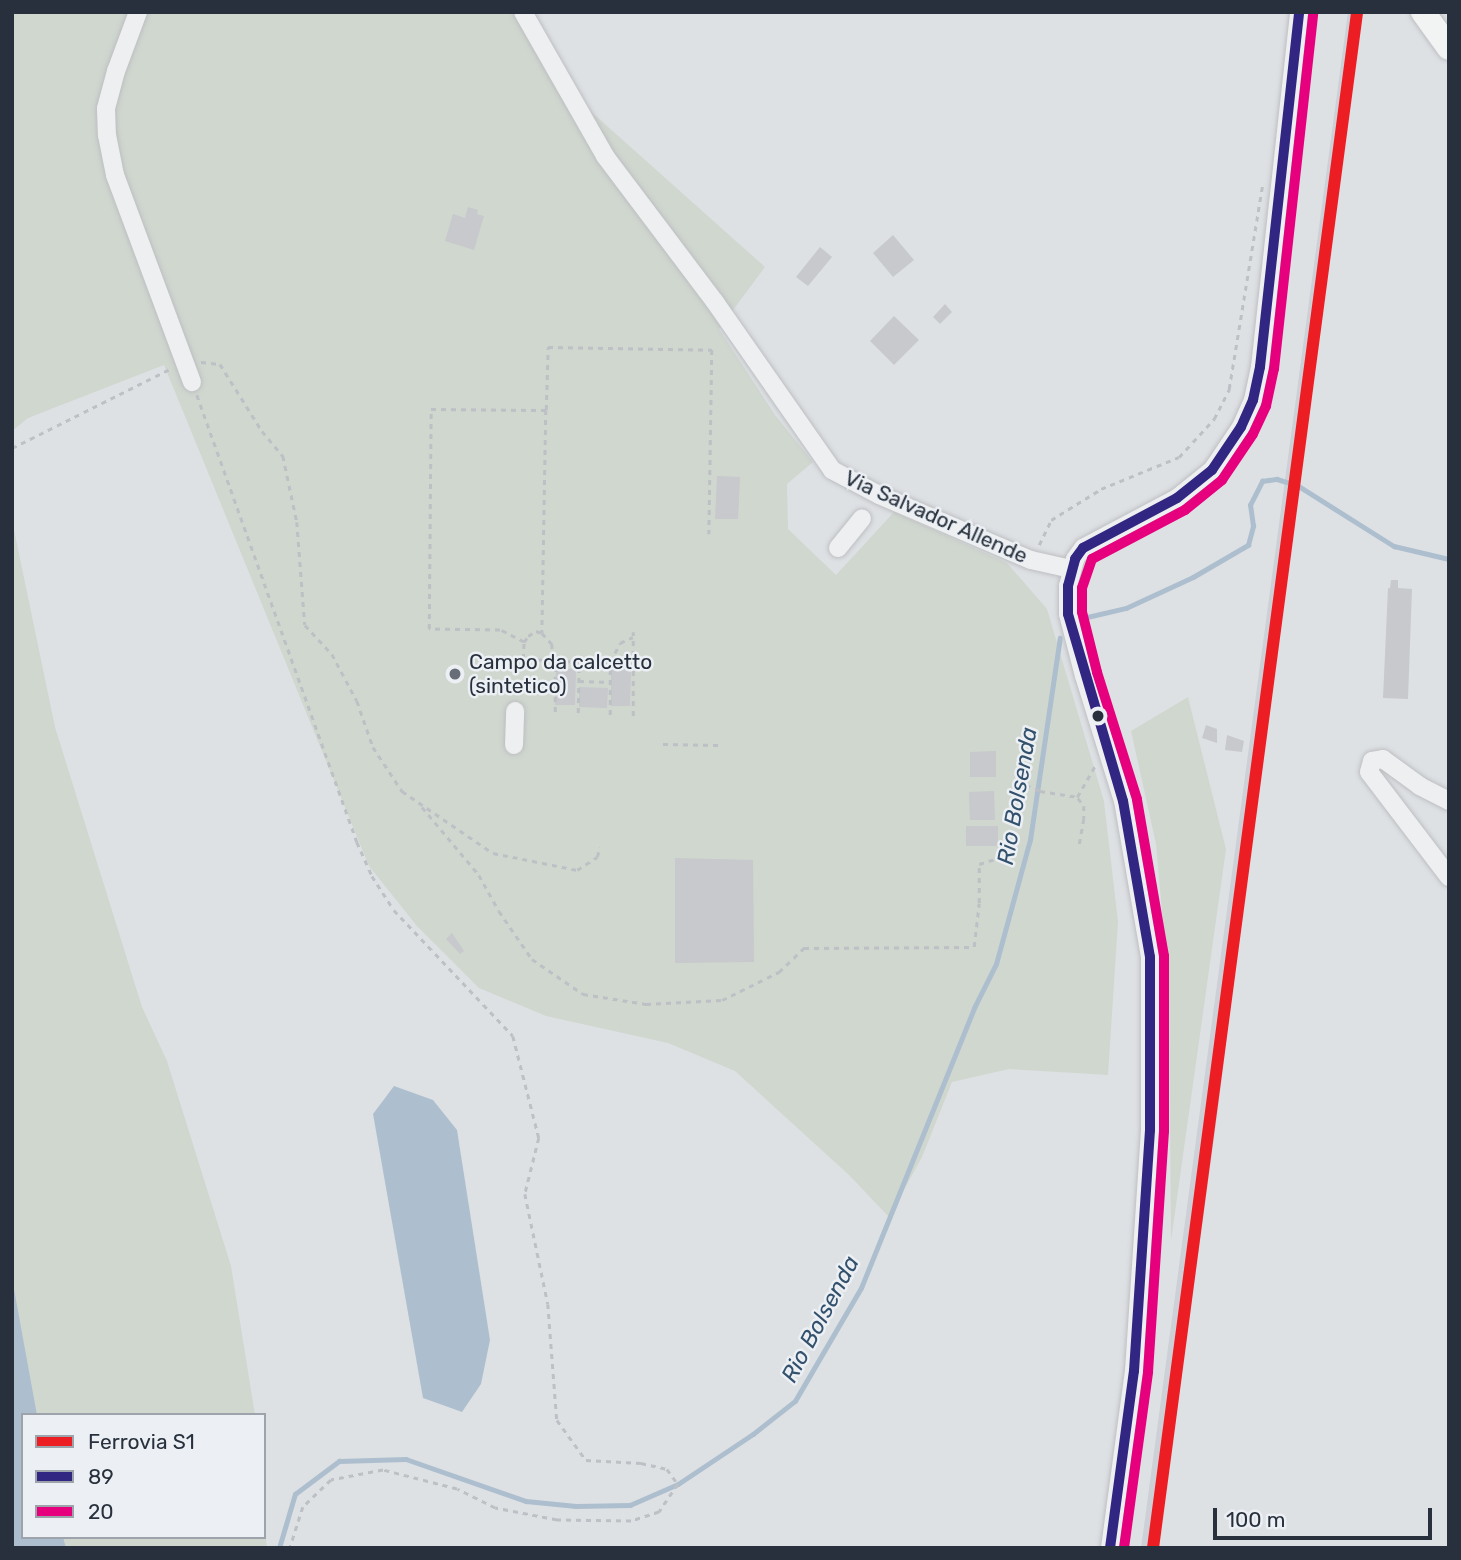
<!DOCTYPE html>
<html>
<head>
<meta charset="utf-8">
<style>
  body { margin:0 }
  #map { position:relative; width:1461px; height:1560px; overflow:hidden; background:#dee1e4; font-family:Rubik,sans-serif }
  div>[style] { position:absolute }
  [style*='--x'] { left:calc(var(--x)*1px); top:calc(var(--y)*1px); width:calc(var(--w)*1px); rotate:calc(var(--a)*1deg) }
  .built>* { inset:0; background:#cdd1d7 }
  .green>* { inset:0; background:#d0d7cf }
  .water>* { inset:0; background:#adbfce }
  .stream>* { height:4.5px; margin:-2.25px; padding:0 2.25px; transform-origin:2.25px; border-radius:2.25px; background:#adbfce }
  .building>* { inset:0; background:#c7c9cc }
  .path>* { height:2.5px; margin-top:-1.25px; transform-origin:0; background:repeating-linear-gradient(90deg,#bdc0c4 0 5px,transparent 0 10px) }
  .roads { filter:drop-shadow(0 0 2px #bdbfc2) drop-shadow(0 0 2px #bdbfc2) }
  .minor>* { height:18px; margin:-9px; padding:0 9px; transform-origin:9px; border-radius:9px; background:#eeeff0 }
  .highway>* { height:24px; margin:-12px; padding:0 12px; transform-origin:12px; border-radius:12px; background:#f2f4f4 }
  .bus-1>* { height:10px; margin:-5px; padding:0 5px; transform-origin:5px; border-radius:5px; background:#312783 }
  .bus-2>* { height:10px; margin:-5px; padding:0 5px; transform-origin:5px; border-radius:5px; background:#e6007e }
  .rail-1>* { height:12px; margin:-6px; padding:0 6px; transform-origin:6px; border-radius:6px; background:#ed1d24 }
  .dots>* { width:19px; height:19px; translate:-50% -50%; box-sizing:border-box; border:4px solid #ecf0f4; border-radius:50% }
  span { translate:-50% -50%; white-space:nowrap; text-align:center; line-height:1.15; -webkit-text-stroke:5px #ecf0f4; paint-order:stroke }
  .street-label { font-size:21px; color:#27303c }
  .poi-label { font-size:21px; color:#27303c }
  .left { translate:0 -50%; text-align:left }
  .water-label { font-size:23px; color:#33516d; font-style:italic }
  .frame { position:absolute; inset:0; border:14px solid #27303c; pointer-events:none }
  .legend { position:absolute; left:21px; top:1413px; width:245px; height:126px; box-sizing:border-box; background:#ecf0f4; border:2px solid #9da3aa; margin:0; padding:9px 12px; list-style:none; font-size:21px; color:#27303c }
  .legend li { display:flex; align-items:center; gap:14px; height:35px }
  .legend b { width:35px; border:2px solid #9da3aa }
  .scale { position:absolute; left:1213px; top:1508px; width:219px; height:32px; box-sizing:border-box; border:4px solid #27303c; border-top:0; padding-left:9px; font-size:21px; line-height:24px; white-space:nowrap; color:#27303c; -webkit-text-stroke:5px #ecf0f4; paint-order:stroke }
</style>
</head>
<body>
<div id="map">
  <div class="built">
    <div style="clip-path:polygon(1348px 12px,1362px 12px,1239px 934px,1218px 1109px,1158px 1548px,1141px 1548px)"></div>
  </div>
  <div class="green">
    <div style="clip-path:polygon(12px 12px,529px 12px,588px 109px,765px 267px,719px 329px,775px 415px,813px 462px,787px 484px,788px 529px,836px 575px,894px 512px,1007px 563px,1047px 609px,1104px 801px,1118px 922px,1108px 1075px,1009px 1069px,952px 1082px,922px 1157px,889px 1217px,849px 1175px,735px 1071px,668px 1043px,546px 1016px,479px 988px,417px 926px,369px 866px,164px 365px,28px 418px,12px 431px)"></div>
    <div style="clip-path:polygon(12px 520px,55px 727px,142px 1007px,167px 1061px,231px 1266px,255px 1415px,23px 1415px,23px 1537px,264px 1537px,264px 1519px,267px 1548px,12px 1548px)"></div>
    <div style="clip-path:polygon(1188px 697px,1226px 849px,1171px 1241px,1169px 992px,1156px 844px,1131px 731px)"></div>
  </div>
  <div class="water">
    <div style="clip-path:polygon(394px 1086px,433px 1100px,457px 1130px,490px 1340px,481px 1384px,462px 1412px,423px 1398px,373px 1114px)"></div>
    <div style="clip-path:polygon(12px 1278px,37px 1415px,23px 1415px,23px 1537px,63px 1537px,66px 1548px,12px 1548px)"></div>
  </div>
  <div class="stream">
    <div style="--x:1083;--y:618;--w:44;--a:-13.1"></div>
    <div style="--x:1126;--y:608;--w:74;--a:-24.8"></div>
    <div style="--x:1193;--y:577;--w:64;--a:-30.2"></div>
    <div style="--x:1248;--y:545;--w:20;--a:-75"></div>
    <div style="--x:1253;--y:526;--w:21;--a:-98"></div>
    <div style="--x:1250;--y:505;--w:27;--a:-63"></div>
    <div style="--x:1262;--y:481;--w:15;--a:-8"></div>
    <div style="--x:1277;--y:479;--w:21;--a:17"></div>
    <div style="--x:1297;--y:485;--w:115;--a:32.2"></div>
    <div style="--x:1394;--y:546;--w:57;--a:13.3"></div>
    <div style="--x:279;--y:1548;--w:56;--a:-73.5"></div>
    <div style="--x:295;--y:1494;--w:55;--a:-36.9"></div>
    <div style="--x:339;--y:1461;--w:67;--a:-1.7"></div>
    <div style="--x:406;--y:1459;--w:127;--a:19.3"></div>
    <div style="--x:526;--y:1501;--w:50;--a:5.7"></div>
    <div style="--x:576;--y:1506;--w:54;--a:-1.1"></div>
    <div style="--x:630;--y:1505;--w:52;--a:-23.6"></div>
    <div style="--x:678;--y:1484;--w:90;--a:-33.7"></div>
    <div style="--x:753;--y:1434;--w:53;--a:-38.2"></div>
    <div style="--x:795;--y:1401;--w:131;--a:-59.7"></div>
    <div style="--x:861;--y:1288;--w:302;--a:-68"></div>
    <div style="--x:974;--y:1008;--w:49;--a:-63.4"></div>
    <div style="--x:996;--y:964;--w:129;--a:-74.7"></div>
    <div style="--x:1030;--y:840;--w:204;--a:-81.6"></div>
  </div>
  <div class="building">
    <div style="clip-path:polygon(468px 207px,478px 210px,477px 214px,484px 216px,474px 250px,445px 241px,453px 214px,465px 218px)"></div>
    <div style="clip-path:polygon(893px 235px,914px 260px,893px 277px,873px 253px)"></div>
    <div style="clip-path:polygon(820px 247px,832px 257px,808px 286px,796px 277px)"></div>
    <div style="clip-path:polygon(945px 304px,952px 312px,940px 324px,933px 317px)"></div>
    <div style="clip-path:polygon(894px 316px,919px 340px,894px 365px,870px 341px)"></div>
    <div style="clip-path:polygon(717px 476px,740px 477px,738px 519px,715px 519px)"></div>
    <div style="clip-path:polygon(1391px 580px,1398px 580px,1398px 588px,1412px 589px,1408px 699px,1383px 698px,1388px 588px,1390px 588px)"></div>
    <div style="clip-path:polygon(556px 668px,576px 669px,575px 705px,555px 705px)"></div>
    <div style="clip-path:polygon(611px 668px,631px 669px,630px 706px,611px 706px)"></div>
    <div style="clip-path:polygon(579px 687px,608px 688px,607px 708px,579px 707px)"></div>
    <div style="clip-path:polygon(1206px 725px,1217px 729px,1217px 743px,1202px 738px)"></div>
    <div style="clip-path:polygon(1227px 735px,1244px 741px,1242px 752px,1225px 750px)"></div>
    <div style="clip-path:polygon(996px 751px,996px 777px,970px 777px,970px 752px)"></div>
    <div style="clip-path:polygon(994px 791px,995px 820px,970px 820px,969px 792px)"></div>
    <div style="clip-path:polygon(966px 826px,998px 826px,998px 846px,966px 846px)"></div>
    <div style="clip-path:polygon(675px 858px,753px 860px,754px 962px,675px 963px)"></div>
    <div style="clip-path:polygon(452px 933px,464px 951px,460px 954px,446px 939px)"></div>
  </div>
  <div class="path">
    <div style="--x:201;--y:362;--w:19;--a:6"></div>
    <div style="--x:220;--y:364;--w:79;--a:57.9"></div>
    <div style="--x:262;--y:431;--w:33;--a:50"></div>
    <div style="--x:283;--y:456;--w:67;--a:78"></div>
    <div style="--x:297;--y:522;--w:103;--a:85.6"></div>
    <div style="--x:305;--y:625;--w:40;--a:47"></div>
    <div style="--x:332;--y:654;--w:53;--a:62"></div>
    <div style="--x:357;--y:701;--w:49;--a:70.8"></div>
    <div style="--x:373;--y:747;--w:53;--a:56.6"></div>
    <div style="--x:402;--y:791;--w:110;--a:34.3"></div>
    <div style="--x:493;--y:853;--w:86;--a:11.4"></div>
    <div style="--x:577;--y:870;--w:24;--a:-33"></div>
    <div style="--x:597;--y:857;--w:10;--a:-73"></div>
    <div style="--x:197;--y:395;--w:475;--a:70.3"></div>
    <div style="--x:357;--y:842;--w:37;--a:66"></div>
    <div style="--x:372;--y:876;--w:40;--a:57.1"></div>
    <div style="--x:394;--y:910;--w:173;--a:46.6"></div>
    <div style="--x:513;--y:1036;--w:105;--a:75.7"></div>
    <div style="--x:539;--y:1138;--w:58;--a:104"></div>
    <div style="--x:525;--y:1194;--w:112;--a:78.2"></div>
    <div style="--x:548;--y:1304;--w:116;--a:85.6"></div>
    <div style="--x:557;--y:1420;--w:49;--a:54.1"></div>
    <div style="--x:586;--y:1460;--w:55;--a:3.1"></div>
    <div style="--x:641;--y:1463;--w:27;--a:13"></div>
    <div style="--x:667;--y:1469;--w:19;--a:54"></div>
    <div style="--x:678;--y:1484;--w:34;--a:124"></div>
    <div style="--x:659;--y:1512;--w:29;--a:162"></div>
    <div style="--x:631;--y:1521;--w:74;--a:-179.2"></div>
    <div style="--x:557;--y:1520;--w:63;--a:-169"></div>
    <div style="--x:495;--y:1508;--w:42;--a:-153.4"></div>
    <div style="--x:457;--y:1489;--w:76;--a:-165.6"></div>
    <div style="--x:383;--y:1470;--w:53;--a:169.1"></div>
    <div style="--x:331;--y:1480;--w:39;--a:136"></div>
    <div style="--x:303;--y:1507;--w:43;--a:107.6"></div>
    <div style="--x:546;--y:410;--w:63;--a:-88.2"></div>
    <div style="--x:548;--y:347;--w:164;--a:1"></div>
    <div style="--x:712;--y:350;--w:184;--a:90.9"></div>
    <div style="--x:12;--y:448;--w:179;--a:-26.6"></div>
    <div style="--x:1039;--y:545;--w:28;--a:-64"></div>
    <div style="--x:1051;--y:520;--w:59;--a:-31.8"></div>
    <div style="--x:1101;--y:489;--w:84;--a:-22.3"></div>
    <div style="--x:1179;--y:457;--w:52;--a:-47.4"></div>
    <div style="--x:1214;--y:419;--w:34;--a:-63"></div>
    <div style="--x:1229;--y:389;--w:210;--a:-80.7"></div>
    <div style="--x:524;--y:642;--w:7;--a:-56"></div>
    <div style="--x:528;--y:636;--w:9;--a:-32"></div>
    <div style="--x:536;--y:631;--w:6;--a:18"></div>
    <div style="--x:542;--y:633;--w:15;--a:48"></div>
    <div style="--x:552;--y:644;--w:17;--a:87"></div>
    <div style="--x:553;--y:661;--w:30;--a:-176"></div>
    <div style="--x:523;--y:659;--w:17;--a:-87"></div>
    <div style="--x:524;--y:642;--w:27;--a:-153"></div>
    <div style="--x:500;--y:630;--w:71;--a:-179.2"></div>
    <div style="--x:429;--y:629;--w:220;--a:-89.5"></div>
    <div style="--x:431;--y:409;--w:115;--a:0.5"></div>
    <div style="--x:546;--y:410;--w:223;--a:91"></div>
    <div style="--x:579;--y:681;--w:31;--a:2"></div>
    <div style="--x:555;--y:712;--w:51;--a:-90"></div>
    <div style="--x:555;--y:661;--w:79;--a:1.5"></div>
    <div style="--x:578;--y:713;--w:52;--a:-88.9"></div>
    <div style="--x:610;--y:715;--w:53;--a:-90"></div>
    <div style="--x:610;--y:662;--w:21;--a:-62"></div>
    <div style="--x:620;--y:643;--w:14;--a:-25"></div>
    <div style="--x:633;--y:716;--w:84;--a:-90"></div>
    <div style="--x:663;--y:744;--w:55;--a:1"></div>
    <div style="--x:1078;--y:798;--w:10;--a:53"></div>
    <div style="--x:1084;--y:806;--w:13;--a:90"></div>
    <div style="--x:1084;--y:819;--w:29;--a:100"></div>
    <div style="--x:422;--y:807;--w:89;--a:50"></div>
    <div style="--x:479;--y:875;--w:41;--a:60.9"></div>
    <div style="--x:499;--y:911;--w:58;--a:55.5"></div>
    <div style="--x:532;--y:959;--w:62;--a:34.5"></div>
    <div style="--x:583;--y:994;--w:64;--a:9"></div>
    <div style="--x:646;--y:1004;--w:76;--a:-3"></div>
    <div style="--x:722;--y:1000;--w:64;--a:-26.2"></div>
    <div style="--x:779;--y:972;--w:35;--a:-44"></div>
    <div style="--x:804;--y:948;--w:170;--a:-0.3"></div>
    <div style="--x:974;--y:947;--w:44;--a:-83.5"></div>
    <div style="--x:979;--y:903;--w:39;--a:-90"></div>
    <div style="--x:979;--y:864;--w:31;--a:-17"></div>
    <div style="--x:1009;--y:855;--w:52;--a:-84.5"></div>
    <div style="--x:1014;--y:803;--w:22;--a:-56"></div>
    <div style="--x:1026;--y:785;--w:15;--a:23"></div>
    <div style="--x:1040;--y:791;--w:37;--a:9"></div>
    <div style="--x:1077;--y:797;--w:36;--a:-60"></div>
  </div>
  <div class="roads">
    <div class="minor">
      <div style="--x:138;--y:12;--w:63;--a:110.4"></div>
      <div style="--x:116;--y:71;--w:39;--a:105"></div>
      <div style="--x:106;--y:109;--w:26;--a:88"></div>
      <div style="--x:107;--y:135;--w:41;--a:78.7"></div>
      <div style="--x:115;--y:175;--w:221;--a:69.6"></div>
      <div style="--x:523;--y:12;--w:166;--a:60.3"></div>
      <div style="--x:605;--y:156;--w:183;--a:53"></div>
      <div style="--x:715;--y:302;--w:205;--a:55.1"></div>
      <div style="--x:832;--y:470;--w:53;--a:28"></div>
      <div style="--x:879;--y:495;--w:165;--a:23.2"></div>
      <div style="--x:1031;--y:560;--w:41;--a:12.7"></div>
      <div style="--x:838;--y:548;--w:38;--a:-51"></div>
      <div style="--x:514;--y:745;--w:34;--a:-88"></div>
      <div style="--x:1449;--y:801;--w:33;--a:-153"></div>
      <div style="--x:1420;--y:786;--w:46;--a:-143.9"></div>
      <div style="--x:1383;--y:759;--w:11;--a:170"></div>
      <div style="--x:1372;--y:761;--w:11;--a:105"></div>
      <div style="--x:1369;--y:772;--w:132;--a:52.7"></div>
      <div style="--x:1110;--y:1548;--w:179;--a:-82.3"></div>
      <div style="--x:1134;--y:1371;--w:242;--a:-86.2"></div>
      <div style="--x:1150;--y:1130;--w:173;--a:-90"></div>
      <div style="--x:1150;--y:957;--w:158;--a:-99.8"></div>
      <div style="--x:1123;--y:801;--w:131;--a:-107.3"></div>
      <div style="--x:1084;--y:676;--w:64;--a:-104.5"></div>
      <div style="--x:1068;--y:614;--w:28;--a:-90"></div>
      <div style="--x:1068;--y:586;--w:28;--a:-75"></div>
      <div style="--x:1075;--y:559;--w:14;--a:-54"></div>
      <div style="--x:1083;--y:548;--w:106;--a:-28"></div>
      <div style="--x:1177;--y:498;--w:45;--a:-38.7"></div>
      <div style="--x:1212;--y:470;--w:52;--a:-56"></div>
      <div style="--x:1241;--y:427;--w:30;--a:-66"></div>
      <div style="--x:1253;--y:400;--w:34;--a:-78"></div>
      <div style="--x:1260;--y:367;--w:357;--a:-83.7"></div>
    </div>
    <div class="highway">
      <div style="--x:1423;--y:12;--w:44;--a:54.2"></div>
    </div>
  </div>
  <div class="bus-1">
    <div style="--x:1110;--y:1548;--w:179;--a:-82.3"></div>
    <div style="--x:1134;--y:1371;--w:242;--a:-86.2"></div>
    <div style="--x:1150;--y:1130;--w:173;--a:-90"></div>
    <div style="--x:1150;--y:957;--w:158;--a:-99.8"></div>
    <div style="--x:1123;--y:801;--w:195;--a:-106.4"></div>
    <div style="--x:1068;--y:614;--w:28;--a:-90"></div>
    <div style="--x:1068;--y:586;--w:28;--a:-75"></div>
    <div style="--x:1075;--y:559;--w:14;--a:-54"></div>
    <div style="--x:1083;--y:548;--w:106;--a:-28"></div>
    <div style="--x:1177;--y:498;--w:45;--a:-38.7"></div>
    <div style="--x:1212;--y:470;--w:52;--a:-56"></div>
    <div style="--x:1241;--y:427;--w:30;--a:-66"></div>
    <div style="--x:1253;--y:400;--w:34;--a:-78"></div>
    <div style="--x:1260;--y:367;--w:357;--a:-83.7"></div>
  </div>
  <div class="bus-2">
    <div style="--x:1124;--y:1548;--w:178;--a:-82.2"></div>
    <div style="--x:1148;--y:1372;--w:242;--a:-86.2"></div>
    <div style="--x:1164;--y:1131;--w:175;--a:-90"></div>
    <div style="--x:1164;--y:956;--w:159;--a:-99.8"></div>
    <div style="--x:1137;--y:799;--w:133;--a:-107.5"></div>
    <div style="--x:1097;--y:672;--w:62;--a:-104"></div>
    <div style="--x:1082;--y:612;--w:24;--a:-90"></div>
    <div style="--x:1082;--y:588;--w:31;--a:-71"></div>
    <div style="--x:1092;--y:559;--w:105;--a:-27.8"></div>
    <div style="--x:1185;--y:510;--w:48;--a:-39"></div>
    <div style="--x:1222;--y:480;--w:55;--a:-56"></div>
    <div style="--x:1253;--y:434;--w:31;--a:-65"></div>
    <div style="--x:1266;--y:406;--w:38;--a:-78"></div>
    <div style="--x:1274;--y:369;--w:357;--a:-83.7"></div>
  </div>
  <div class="rail-1">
    <div style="--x:1153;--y:1548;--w:1549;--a:-82.43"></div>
  </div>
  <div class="dots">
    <div style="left:455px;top:674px;background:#676e77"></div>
    <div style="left:1098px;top:716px;background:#27303c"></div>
  </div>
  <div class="street-label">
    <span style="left:936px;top:517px;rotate:24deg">Via Salvador Allende</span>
  </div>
  <div class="poi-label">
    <span class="left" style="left:469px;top:674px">Campo da calcetto<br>(sintetico)</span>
  </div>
  <div class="water-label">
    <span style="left:1017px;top:796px;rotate:-80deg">Rio Bolsenda</span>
    <span style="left:820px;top:1319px;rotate:-62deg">Rio Bolsenda</span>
  </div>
  <div class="frame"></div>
  <ul class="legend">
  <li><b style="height:9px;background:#ed1d24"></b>Ferrovia S1</li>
  <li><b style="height:9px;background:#312783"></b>89</li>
  <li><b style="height:9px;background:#e6007e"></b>20</li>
  </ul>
  <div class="scale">100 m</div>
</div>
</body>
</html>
